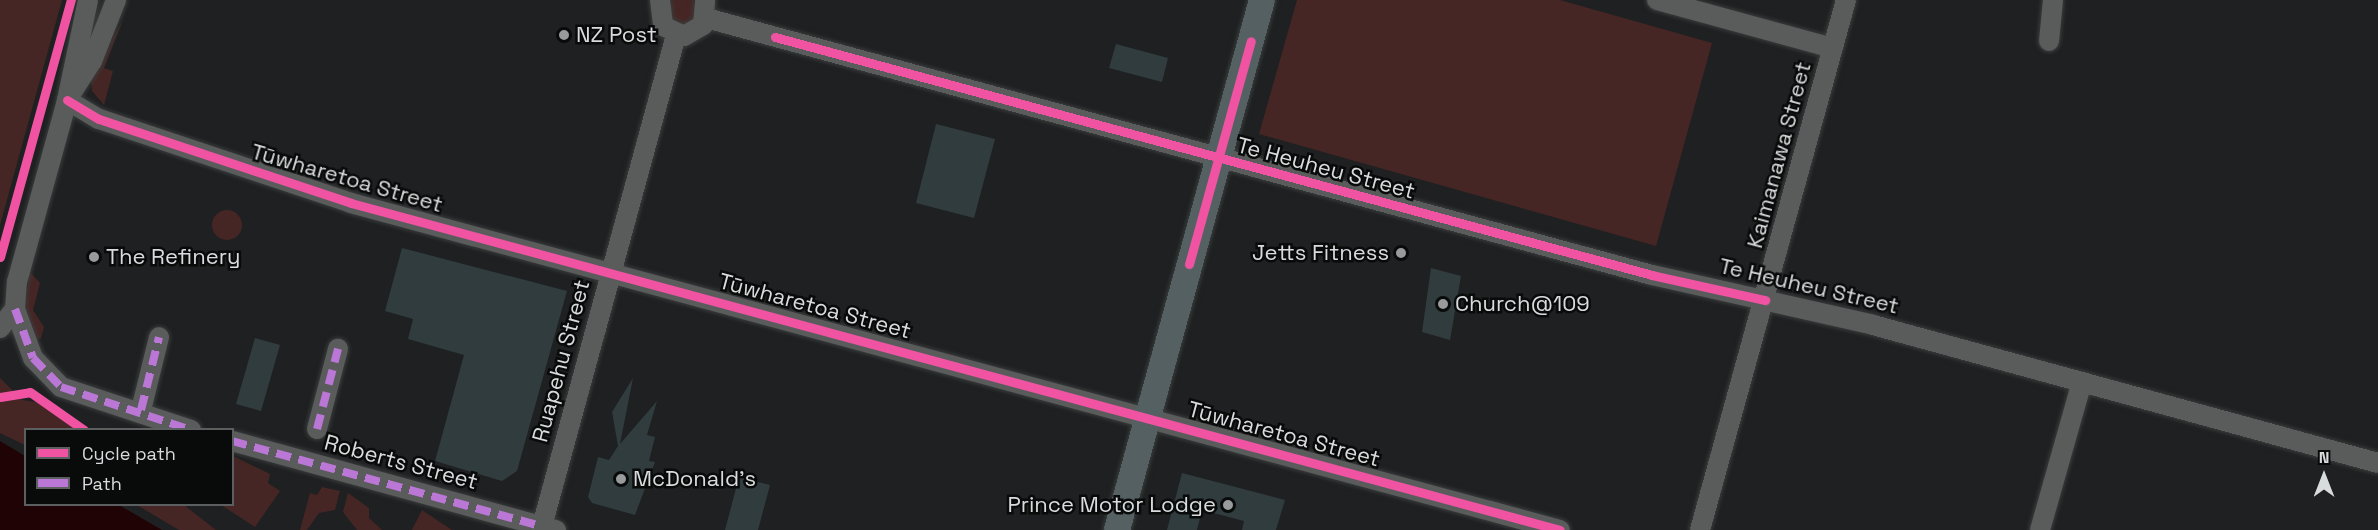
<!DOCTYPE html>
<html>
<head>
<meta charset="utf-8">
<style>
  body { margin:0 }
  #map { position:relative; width:2378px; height:530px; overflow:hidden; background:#1e2021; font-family:"Space Grotesk",sans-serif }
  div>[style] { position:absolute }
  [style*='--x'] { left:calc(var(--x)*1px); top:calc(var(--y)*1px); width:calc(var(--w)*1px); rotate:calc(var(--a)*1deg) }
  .green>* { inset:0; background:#462625 }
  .round { border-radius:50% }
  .water>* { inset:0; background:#1f0305 }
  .building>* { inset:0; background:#313c3e }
  .roads { filter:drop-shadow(0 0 2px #3a3c3c) drop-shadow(0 0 2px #3a3c3c) }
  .minor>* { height:20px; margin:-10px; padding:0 10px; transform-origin:10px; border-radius:10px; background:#5a5c5c }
  .major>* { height:26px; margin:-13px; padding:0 13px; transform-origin:13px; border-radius:13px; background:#546062 }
  .quiet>* { height:8px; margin-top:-4px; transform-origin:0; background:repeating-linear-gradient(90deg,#ba77d6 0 15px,transparent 0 23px) }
  .cycleway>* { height:9px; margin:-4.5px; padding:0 4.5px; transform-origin:4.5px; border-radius:4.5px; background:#f153a3 }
  .dots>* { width:16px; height:16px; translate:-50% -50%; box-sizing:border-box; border:3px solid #090b0b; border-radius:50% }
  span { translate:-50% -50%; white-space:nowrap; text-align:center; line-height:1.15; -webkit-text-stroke:5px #090b0b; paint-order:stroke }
  .poi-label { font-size:22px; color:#d9dcdc }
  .left { translate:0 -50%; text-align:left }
  .right { translate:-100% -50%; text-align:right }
  .street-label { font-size:22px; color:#d9dcdc }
  .legend { position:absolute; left:24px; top:428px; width:210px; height:78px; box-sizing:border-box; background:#090b0b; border:2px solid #5c5f5f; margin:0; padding:8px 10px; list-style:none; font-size:18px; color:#d9dcdc }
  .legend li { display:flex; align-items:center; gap:12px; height:30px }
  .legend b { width:30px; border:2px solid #5c5f5f }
  .north { position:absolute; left:2294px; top:446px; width:60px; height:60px; -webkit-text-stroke:4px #090b0b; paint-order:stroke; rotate:0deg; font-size:16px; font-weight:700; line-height:24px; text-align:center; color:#d9dcdc }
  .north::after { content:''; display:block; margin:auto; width:21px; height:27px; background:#d9dcdc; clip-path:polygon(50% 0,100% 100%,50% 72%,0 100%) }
</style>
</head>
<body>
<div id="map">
  <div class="green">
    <div style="clip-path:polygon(0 0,62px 0,0 225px)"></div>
    <div style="clip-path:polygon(671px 0,694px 0,695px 19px,683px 25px,671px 20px)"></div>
    <div style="clip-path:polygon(1297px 0,1560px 0,1712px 43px,1656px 246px,1259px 134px)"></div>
    <div style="clip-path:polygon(123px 20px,104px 68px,113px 71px,104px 105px,92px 91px,91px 76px)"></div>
    <div class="round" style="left:212px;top:210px;width:30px;height:30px"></div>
    <div style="clip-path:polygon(30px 272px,40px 283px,33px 310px,44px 327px,41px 338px,31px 341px,23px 313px)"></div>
    <div style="clip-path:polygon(0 378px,22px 400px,36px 402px,75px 429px,26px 430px,25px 445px,0 433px)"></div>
    <div style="clip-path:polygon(233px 456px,270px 474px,268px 483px,280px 491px,255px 527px,221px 505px,232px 504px)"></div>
    <div style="clip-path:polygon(322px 487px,340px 491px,335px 510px,319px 513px,307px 530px,300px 530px,310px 493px,317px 495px)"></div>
    <div style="clip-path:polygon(348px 493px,369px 508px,369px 518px,382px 530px,357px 530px,343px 512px)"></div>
    <div style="clip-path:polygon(137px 505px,184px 505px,216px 530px,179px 530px)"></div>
    <div style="clip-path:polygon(422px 510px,452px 530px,412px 530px)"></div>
  </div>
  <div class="water">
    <div style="clip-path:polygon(0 441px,25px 456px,26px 504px,119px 505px,162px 530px,0 530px)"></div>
  </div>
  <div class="building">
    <div style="clip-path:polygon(1116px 44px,1168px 58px,1162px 82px,1109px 68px)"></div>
    <div style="clip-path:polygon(936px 124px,995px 139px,974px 218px,916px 203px)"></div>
    <div style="clip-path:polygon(402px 248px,567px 291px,517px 471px,502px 481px,435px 461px,464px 355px,408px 339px,413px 319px,385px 311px)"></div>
    <div style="clip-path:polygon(1431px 268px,1461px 276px,1450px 340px,1422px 332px)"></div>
    <div style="clip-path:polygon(255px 338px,280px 345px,261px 411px,236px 404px)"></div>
    <div style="clip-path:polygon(633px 378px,620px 444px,657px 401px,647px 435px,655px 437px,649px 461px,655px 462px,635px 515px,592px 503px,588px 497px,598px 457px,609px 460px,618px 446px,612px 412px)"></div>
    <div style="clip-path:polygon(1182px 473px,1285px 500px,1276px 530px,1242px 530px,1244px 521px,1202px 510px,1197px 530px,1167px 530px)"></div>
    <div style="clip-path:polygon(739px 477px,770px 485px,758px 530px,725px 530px)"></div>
  </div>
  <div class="roads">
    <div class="minor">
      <div style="--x:660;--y:0;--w:26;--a:83"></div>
      <div style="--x:663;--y:26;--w:23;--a:25"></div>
      <div style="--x:684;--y:36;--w:22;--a:-30"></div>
      <div style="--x:703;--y:25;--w:25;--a:-85"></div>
      <div style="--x:1657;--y:0;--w:182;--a:15.3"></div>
      <div style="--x:706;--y:18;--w:980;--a:15.2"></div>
      <div style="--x:1652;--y:275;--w:227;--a:12.7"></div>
      <div style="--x:1873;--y:325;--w:524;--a:15.28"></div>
      <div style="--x:2049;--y:41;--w:41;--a:-84.4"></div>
      <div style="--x:70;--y:95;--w:40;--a:-57.1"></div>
      <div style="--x:92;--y:61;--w:66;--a:-68.5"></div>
      <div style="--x:67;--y:100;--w:37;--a:31"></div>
      <div style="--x:99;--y:119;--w:266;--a:18.4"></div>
      <div style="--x:351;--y:203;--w:1252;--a:15.13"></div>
      <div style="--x:15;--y:309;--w:52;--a:69.8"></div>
      <div style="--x:33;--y:358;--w:40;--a:46"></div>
      <div style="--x:61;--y:387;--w:137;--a:18.3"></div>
      <div style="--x:0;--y:328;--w:24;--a:-52"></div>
      <div style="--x:15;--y:309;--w:27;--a:-86"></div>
      <div style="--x:17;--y:282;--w:189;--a:-74.6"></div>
      <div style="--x:67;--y:100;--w:102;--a:-78.1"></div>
      <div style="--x:141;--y:410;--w:75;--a:-76.1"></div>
      <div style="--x:317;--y:429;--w:83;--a:-75.3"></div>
      <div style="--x:232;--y:441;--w:336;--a:15.4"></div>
      <div style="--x:541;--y:530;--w:513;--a:-74.74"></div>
      <div style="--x:1700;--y:530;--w:550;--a:-74.6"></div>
      <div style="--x:2040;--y:530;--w:154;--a:-74.2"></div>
    </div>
    <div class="major">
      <div style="--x:1117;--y:530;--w:549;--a:-74.7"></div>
    </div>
  </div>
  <div class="quiet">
    <div style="--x:15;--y:309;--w:52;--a:69.8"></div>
    <div style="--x:33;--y:358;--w:40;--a:46"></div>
    <div style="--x:61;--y:387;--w:137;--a:18.3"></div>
    <div style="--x:141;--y:410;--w:75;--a:-76.1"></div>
    <div style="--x:317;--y:429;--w:83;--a:-75.3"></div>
    <div style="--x:232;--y:441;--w:320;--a:15.4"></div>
  </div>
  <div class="cycleway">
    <div style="--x:775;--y:37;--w:909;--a:15.18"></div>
    <div style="--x:1652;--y:275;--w:116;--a:12.5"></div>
    <div style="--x:67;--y:100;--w:37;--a:31"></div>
    <div style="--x:99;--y:119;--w:266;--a:18.4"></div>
    <div style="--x:351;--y:203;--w:1252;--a:15.13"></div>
    <div style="--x:0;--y:257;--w:267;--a:-74.6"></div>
    <div style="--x:1189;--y:264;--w:231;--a:-74.5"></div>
    <div style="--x:0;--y:397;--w:30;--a:-9"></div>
    <div style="--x:30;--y:392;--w:66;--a:35.1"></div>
  </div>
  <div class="dots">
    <div style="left:564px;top:35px;background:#989a9b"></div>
    <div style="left:1401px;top:253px;background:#989a9b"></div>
    <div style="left:94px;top:257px;background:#989a9b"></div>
    <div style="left:1443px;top:304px;background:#989a9b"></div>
    <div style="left:621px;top:479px;background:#989a9b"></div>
    <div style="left:1228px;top:505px;background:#989a9b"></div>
  </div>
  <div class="poi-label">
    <span class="left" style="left:576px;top:35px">NZ Post</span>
    <span class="right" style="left:1389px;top:253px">Jetts Fitness</span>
    <span class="left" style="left:106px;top:257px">The Refinery</span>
    <span class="left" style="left:1455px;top:304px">Church@109</span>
    <span class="left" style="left:633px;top:479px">McDonald's</span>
    <span class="right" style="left:1216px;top:505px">Prince Motor Lodge</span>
  </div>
  <div class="street-label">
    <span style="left:1779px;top:155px;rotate:-75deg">Kaimanawa Street</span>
    <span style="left:1326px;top:168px;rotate:15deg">Te Heuheu Street</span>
    <span style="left:347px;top:178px;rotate:16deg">Tūwharetoa Street</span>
    <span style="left:1809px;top:286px;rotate:13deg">Te Heuheu Street</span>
    <span style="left:815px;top:306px;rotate:15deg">Tūwharetoa Street</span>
    <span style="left:561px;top:361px;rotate:-75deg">Ruapehu Street</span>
    <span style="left:1284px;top:434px;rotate:15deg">Tūwharetoa Street</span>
    <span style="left:401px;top:462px;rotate:15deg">Roberts Street</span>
  </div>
  <ul class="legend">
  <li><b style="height:8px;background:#f153a3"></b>Cycle path</li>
  <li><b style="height:8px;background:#ba77d6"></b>Path</li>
  </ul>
  <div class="north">N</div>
</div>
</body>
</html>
